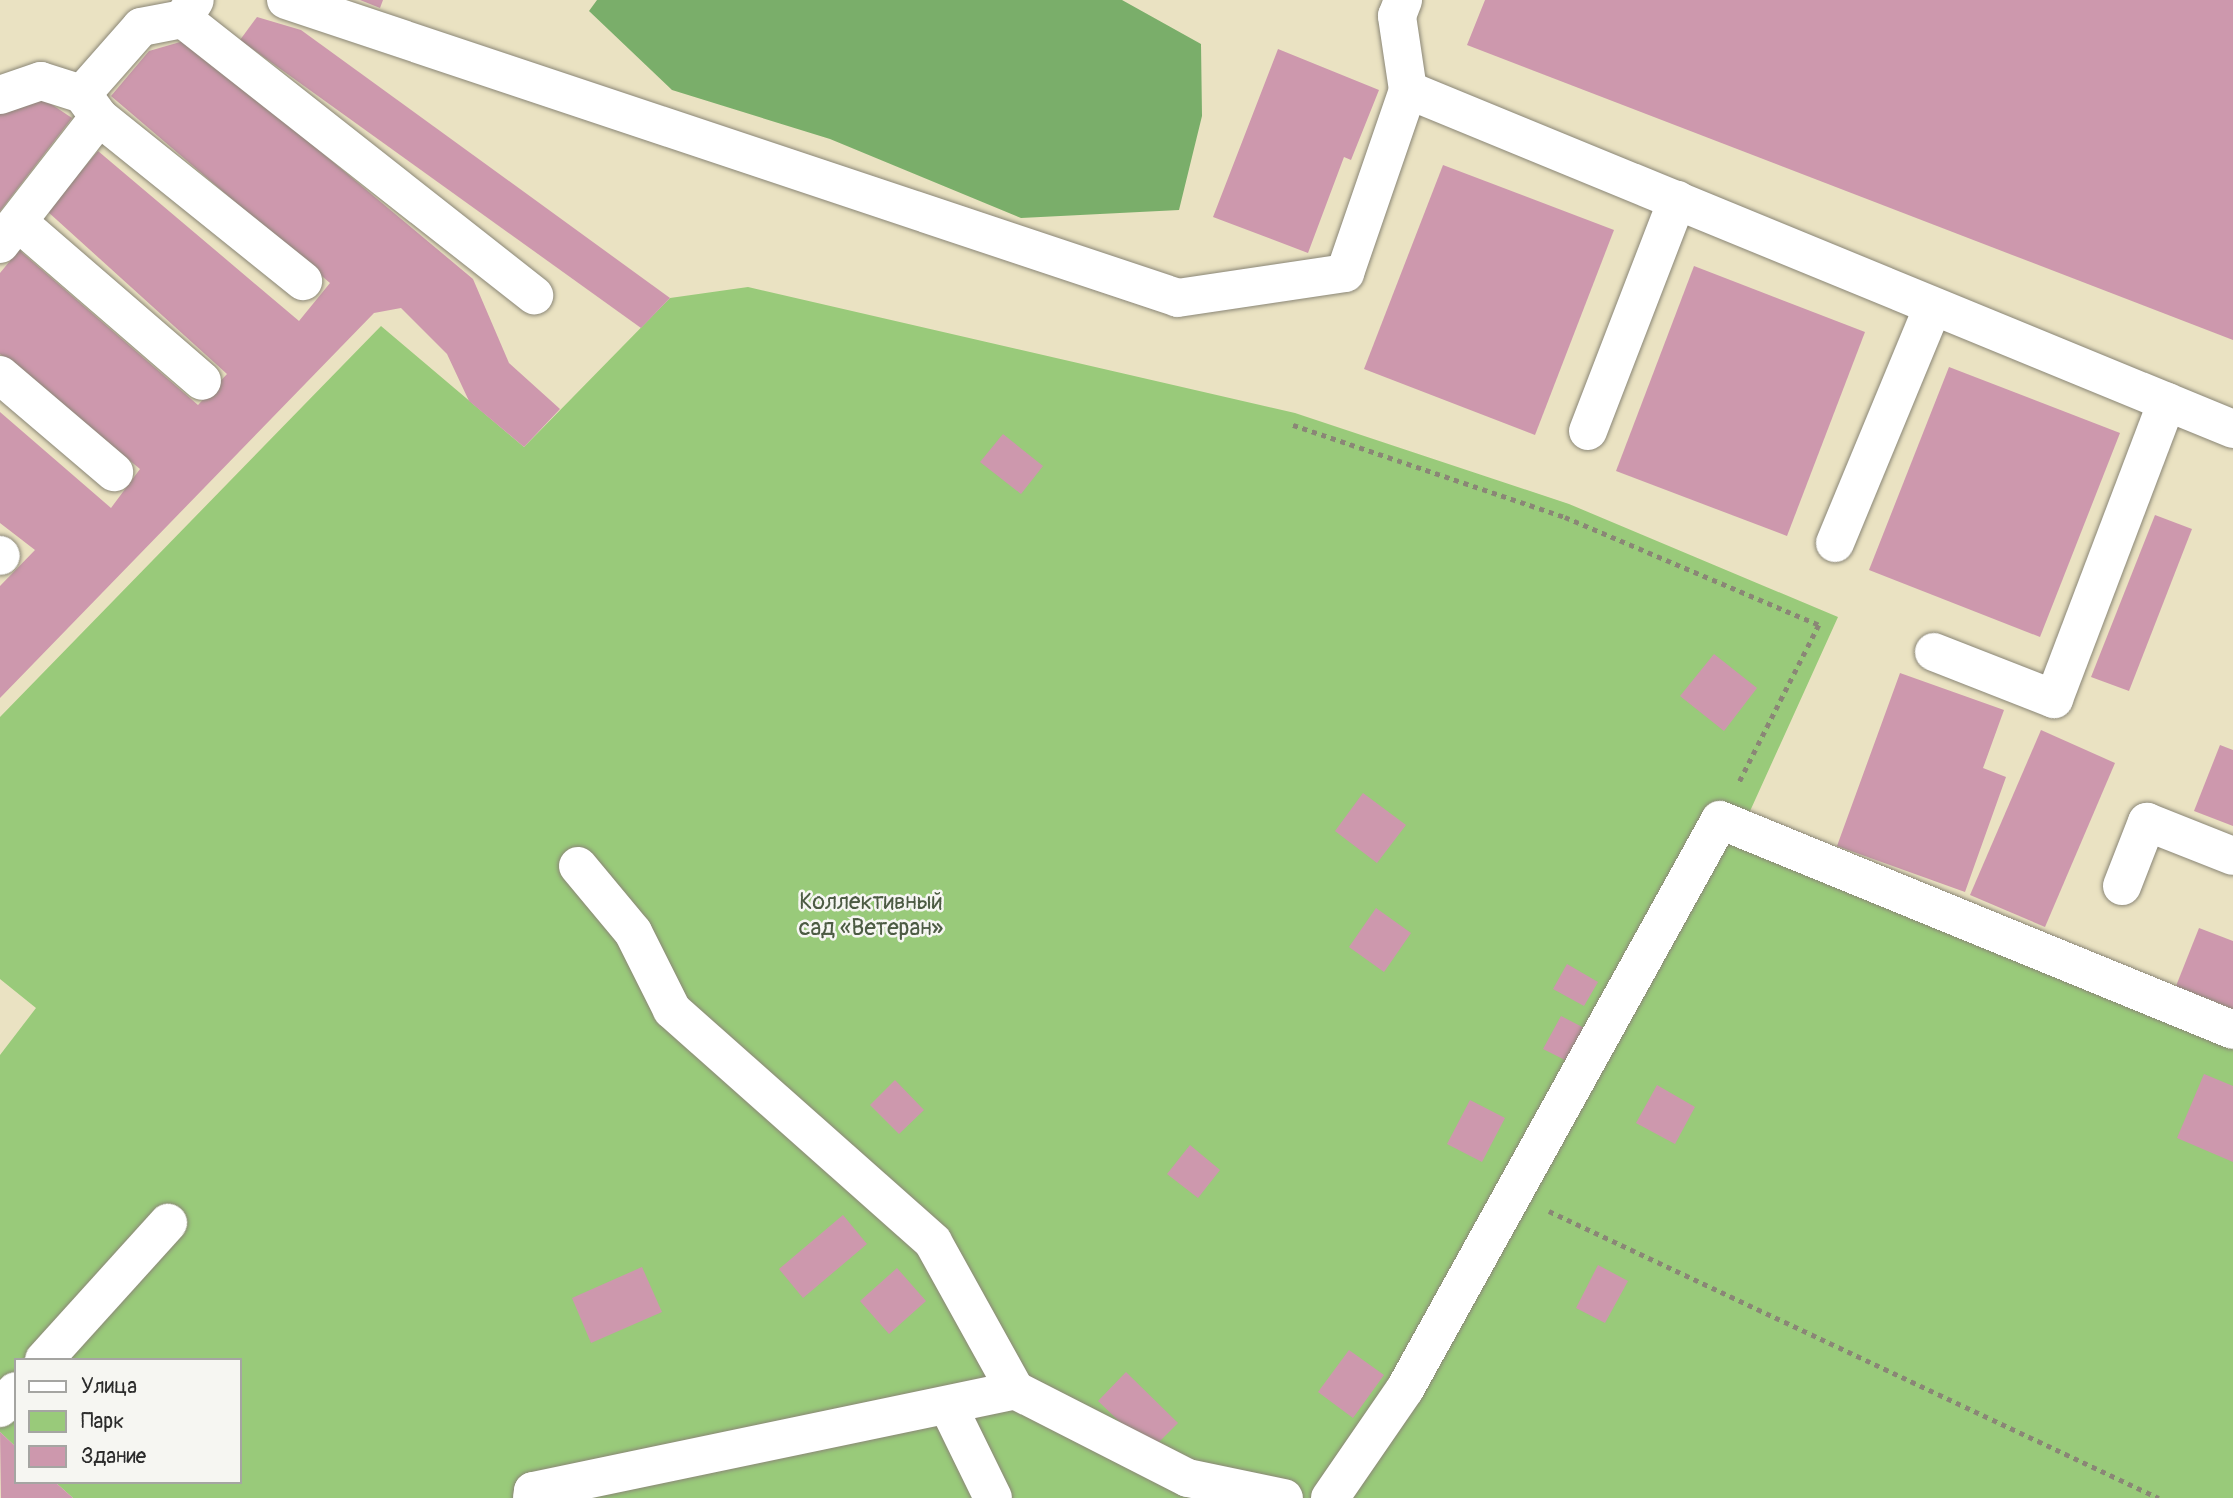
<!DOCTYPE html>
<html>
<head>
<meta charset="utf-8">
<style>
  body { margin:0 }
  #map { position:relative; width:2233px; height:1498px; overflow:hidden; background:#eae2c2; font-family:Pangolin,sans-serif }
  div>[style] { position:absolute }
  [style*='--x'] { left:calc(var(--x)*1px); top:calc(var(--y)*1px); width:calc(var(--w)*1px); rotate:calc(var(--a)*1deg) }
  .green>* { inset:0; background:#99ca7a }
  .forest>* { inset:0; background:#7aae6a }
  .building>* { inset:0; background:#cd98ad }
  .path>* { height:4.5px; margin-top:-2.25px; transform-origin:0; background:repeating-linear-gradient(90deg,#8a8676 0 5px,transparent 0 10px) }
  .roads { filter:drop-shadow(0 0 2px #8a8676) drop-shadow(0 0 2px #8a8676) }
  .minor>* { height:38px; margin:-19px; padding:0 19px; transform-origin:19px; border-radius:19px; background:#fff }
  span { translate:-50% -50%; white-space:nowrap; text-align:center; line-height:1.15; -webkit-text-stroke:5px #f6f6f2; paint-order:stroke }
  .park-label { font-size:23px; color:#4c5b43 }
  .legend { position:absolute; left:14px; top:1358px; width:228px; height:126px; box-sizing:border-box; background:#f6f6f2; border:2px solid #a5a5a2; margin:0; padding:9px 12px; list-style:none; font-size:21px; color:#2b2b2b }
  .legend li { display:flex; align-items:center; gap:14px; height:35px }
  .legend b { width:35px; border:2px solid #a5a5a2 }
</style>
</head>
<body>
<div id="map">
  <div class="green">
    <div style="clip-path:polygon(748px 287px,1295px 413px,1569px 504px,1838px 617px,1746px 820px,2233px 1017px,2233px 1498px,73px 1498px,55px 1482px,240px 1482px,240px 1360px,16px 1360px,16px 1447px,0 1432px,0 1055px,36px 1008px,0 979px,0 717px,381px 326px,524px 447px,670px 298px)"></div>
  </div>
  <div class="forest">
    <div style="clip-path:polygon(597px 0,1122px 0,1201px 44px,1202px 116px,1179px 210px,1021px 218px,830px 139px,672px 90px,589px 11px)"></div>
  </div>
  <div class="building">
    <div style="clip-path:polygon(360px 0,383px 0,380px 8px)"></div>
    <div style="clip-path:polygon(1485px 0,2233px 0,2233px 340px,1467px 45px)"></div>
    <div style="clip-path:polygon(257px 17px,301px 30px,670px 298px,641px 328px,240px 40px)"></div>
    <div style="clip-path:polygon(187px 40px,473px 279px,509px 363px,560px 409px,524px 447px,469px 401px,447px 354px,401px 308px,374px 313px,0 698px,0 586px,35px 550px,0 523px,0 412px,111px 508px,140px 469px,0 354px,0 273px,19px 250px,198px 405px,227px 374px,47px 211px,98px 151px,299px 321px,330px 283px,111px 96px,149px 51px)"></div>
    <div style="clip-path:polygon(1278px 49px,1379px 90px,1351px 160px,1344px 157px,1308px 253px,1213px 217px)"></div>
    <div style="clip-path:polygon(42px 98px,72px 118px,0 211px,0 113px)"></div>
    <div style="clip-path:polygon(1443px 165px,1614px 230px,1535px 435px,1364px 369px)"></div>
    <div style="clip-path:polygon(1694px 266px,1865px 332px,1787px 536px,1616px 471px)"></div>
    <div style="clip-path:polygon(1949px 367px,2120px 433px,2040px 637px,1869px 570px)"></div>
    <div style="clip-path:polygon(1003px 434px,1043px 466px,1021px 494px,980px 462px)"></div>
    <div style="clip-path:polygon(2155px 515px,2192px 529px,2129px 691px,2091px 677px)"></div>
    <div style="clip-path:polygon(1714px 654px,1757px 688px,1724px 731px,1680px 696px)"></div>
    <div style="clip-path:polygon(1900px 673px,2004px 710px,1983px 768px,2006px 777px,1965px 892px,1837px 846px)"></div>
    <div style="clip-path:polygon(2041px 730px,2115px 763px,2045px 927px,1970px 895px)"></div>
    <div style="clip-path:polygon(2220px 745px,2233px 750px,2233px 826px,2194px 811px)"></div>
    <div style="clip-path:polygon(1363px 793px,1406px 825px,1377px 863px,1335px 831px)"></div>
    <div style="clip-path:polygon(1376px 908px,1411px 933px,1384px 972px,1349px 947px)"></div>
    <div style="clip-path:polygon(2199px 928px,2233px 941px,2233px 1009px,2176px 986px)"></div>
    <div style="clip-path:polygon(1567px 964px,1598px 982px,1584px 1006px,1553px 989px)"></div>
    <div style="clip-path:polygon(1561px 1016px,1590px 1031px,1573px 1064px,1543px 1049px)"></div>
    <div style="clip-path:polygon(2204px 1074px,2233px 1086px,2233px 1162px,2177px 1138px)"></div>
    <div style="clip-path:polygon(895px 1080px,924px 1110px,899px 1134px,870px 1105px)"></div>
    <div style="clip-path:polygon(1657px 1085px,1695px 1107px,1675px 1144px,1636px 1123px)"></div>
    <div style="clip-path:polygon(1470px 1100px,1505px 1118px,1482px 1162px,1447px 1144px)"></div>
    <div style="clip-path:polygon(1190px 1145px,1220px 1170px,1198px 1198px,1167px 1174px)"></div>
    <div style="clip-path:polygon(843px 1215px,867px 1244px,803px 1298px,779px 1269px)"></div>
    <div style="clip-path:polygon(1598px 1265px,1628px 1281px,1605px 1323px,1576px 1308px)"></div>
    <div style="clip-path:polygon(642px 1267px,662px 1312px,591px 1343px,572px 1298px)"></div>
    <div style="clip-path:polygon(897px 1268px,926px 1301px,889px 1334px,860px 1301px)"></div>
    <div style="clip-path:polygon(1349px 1350px,1384px 1375px,1353px 1418px,1318px 1392px)"></div>
    <div style="clip-path:polygon(1126px 1372px,1178px 1423px,1150px 1451px,1098px 1401px)"></div>
    <div style="clip-path:polygon(0 1432px,16px 1447px,16px 1482px,55px 1482px,73px 1498px,1px 1498px)"></div>
  </div>
  <div class="path">
    <div style="--x:1293;--y:425;--w:287;--a:18.7"></div>
    <div style="--x:1565;--y:517;--w:276;--a:23"></div>
    <div style="--x:1819;--y:625;--w:179;--a:116.9"></div>
    <div style="--x:1549;--y:1211;--w:674;--a:25.2"></div>
  </div>
  <div class="roads">
    <div class="minor">
      <div style="--x:286;--y:0;--w:940;--a:18.47"></div>
      <div style="--x:1178;--y:298;--w:169;--a:-8.5"></div>
      <div style="--x:1345;--y:273;--w:194;--a:-71"></div>
      <div style="--x:1408;--y:90;--w:75;--a:-98.5"></div>
      <div style="--x:1397;--y:16;--w:17;--a:-69"></div>
      <div style="--x:183;--y:19;--w:447;--a:38.2"></div>
      <div style="--x:1408;--y:90;--w:892;--a:22.34"></div>
      <div style="--x:0;--y:95;--w:43;--a:-18.9"></div>
      <div style="--x:41;--y:81;--w:43;--a:17.6"></div>
      <div style="--x:99;--y:117;--w:262;--a:38.8"></div>
      <div style="--x:18;--y:222;--w:243;--a:40.8"></div>
      <div style="--x:0;--y:244;--w:161;--a:-52.1"></div>
      <div style="--x:99;--y:117;--w:29;--a:-126"></div>
      <div style="--x:82;--y:94;--w:89;--a:-48.6"></div>
      <div style="--x:141;--y:27;--w:43;--a:-10.8"></div>
      <div style="--x:183;--y:19;--w:22;--a:-58"></div>
      <div style="--x:0;--y:375;--w:150;--a:40.4"></div>
      <div style="--x:1588;--y:431;--w:248;--a:-68.9"></div>
      <div style="--x:1835;--y:543;--w:256;--a:-67.5"></div>
      <div style="--x:0;--y:555;--w:1;--a:45"></div>
      <div style="--x:1934;--y:652;--w:129;--a:21.4"></div>
      <div style="--x:2054;--y:699;--w:318;--a:-69.2"></div>
      <div style="--x:578;--y:866;--w:86;--a:50.2"></div>
      <div style="--x:633;--y:932;--w:87;--a:63.4"></div>
      <div style="--x:672;--y:1010;--w:349;--a:41.6"></div>
      <div style="--x:933;--y:1242;--w:169;--a:61"></div>
      <div style="--x:2122;--y:886;--w:69;--a:-68.7"></div>
      <div style="--x:2147;--y:822;--w:92;--a:21.6"></div>
      <div style="--x:44;--y:1360;--w:185;--a:-47.9"></div>
      <div style="--x:948;--y:1406;--w:102;--a:63.9"></div>
      <div style="--x:0;--y:1408;--w:23;--a:-47"></div>
      <div style="--x:532;--y:1498;--w:7;--a:-82"></div>
      <div style="--x:533;--y:1491;--w:492;--a:-11.8"></div>
      <div style="--x:1015;--y:1390;--w:194;--a:27"></div>
      <div style="--x:1188;--y:1478;--w:98;--a:11.8"></div>
      <div style="--x:1330;--y:1498;--w:132;--a:-55.5"></div>
      <div style="--x:1405;--y:1389;--w:650;--a:-61.03"></div>
      <div style="--x:1720;--y:820;--w:554;--a:22.26"></div>
    </div>
  </div>
  <div class="park-label">
    <span style="left:871px;top:915px">Коллективный<br>сад «Ветеран»</span>
  </div>
  <ul class="legend">
  <li><b style="height:9px;background:#fff"></b>Улица</li>
  <li><b style="height:19px;background:#99ca7a"></b>Парк</li>
  <li><b style="height:19px;background:#cd98ad"></b>Здание</li>
  </ul>
</div>
</body>
</html>
